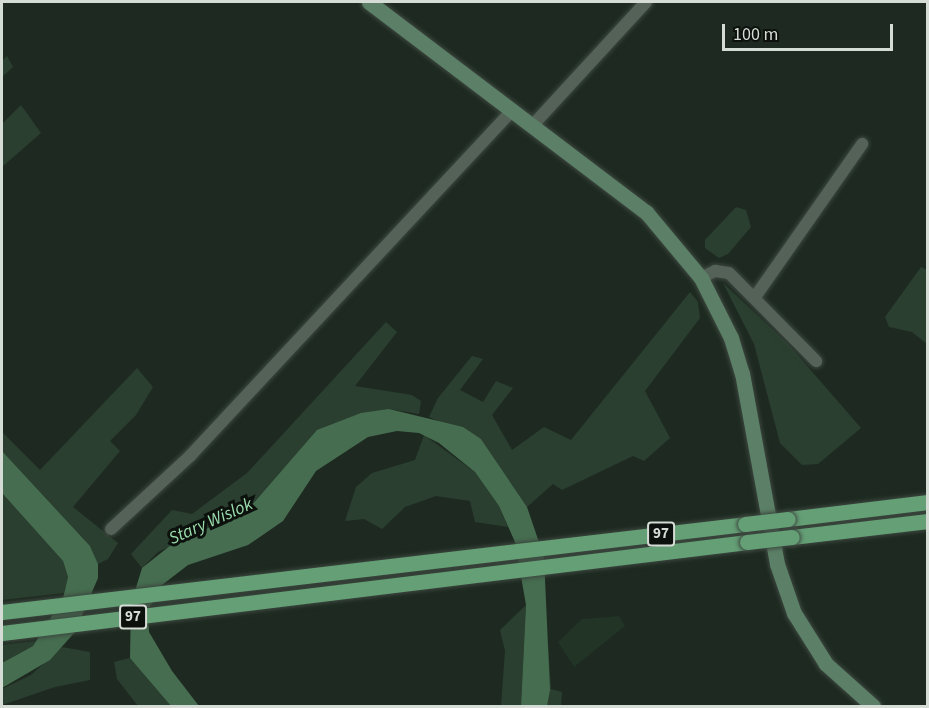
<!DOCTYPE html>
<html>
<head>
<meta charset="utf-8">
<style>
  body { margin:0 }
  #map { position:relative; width:929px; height:708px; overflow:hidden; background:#1e2a21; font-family:"Source Sans 3",sans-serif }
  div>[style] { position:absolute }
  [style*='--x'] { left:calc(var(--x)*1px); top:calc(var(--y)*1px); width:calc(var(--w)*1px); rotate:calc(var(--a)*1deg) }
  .built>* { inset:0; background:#213426 }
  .green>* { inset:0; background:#2a3f2f }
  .water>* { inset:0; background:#466d50 }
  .roads { filter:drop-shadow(0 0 2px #3c473f) drop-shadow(0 0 2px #3c473f) }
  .street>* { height:12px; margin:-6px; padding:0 6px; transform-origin:6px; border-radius:6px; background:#546258 }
  .secondary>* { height:15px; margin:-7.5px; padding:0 7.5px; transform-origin:7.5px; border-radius:7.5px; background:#5c8067 }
  .primary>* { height:15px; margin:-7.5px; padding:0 7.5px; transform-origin:7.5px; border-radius:7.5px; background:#659f76 }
  .bridges { filter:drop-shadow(0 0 2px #3c473f) drop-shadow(0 0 2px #3c473f) }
  .primary-bridge>* { height:15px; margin:-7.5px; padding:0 7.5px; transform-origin:7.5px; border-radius:7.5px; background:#659f76 }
  span { translate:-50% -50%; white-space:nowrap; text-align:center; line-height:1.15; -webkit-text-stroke:6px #0c110d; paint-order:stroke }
  .shield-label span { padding:2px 4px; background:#0c110d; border:2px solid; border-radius:4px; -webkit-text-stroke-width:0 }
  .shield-label { font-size:15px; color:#d4dcd5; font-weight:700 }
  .water-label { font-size:18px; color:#9bdcac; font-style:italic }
  .frame { position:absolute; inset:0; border:3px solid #d4dcd5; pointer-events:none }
  .scale { position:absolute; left:722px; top:24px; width:171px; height:27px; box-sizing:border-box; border:3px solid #d4dcd5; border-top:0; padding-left:8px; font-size:18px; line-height:21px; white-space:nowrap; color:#d4dcd5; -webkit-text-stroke:4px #0c110d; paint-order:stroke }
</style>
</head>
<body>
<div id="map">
  <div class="built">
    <div style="clip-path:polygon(619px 616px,625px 626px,574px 667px,558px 642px,582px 619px)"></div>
  </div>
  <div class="green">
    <div style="clip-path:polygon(7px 56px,13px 67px,2px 77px,2px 61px)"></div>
    <div style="clip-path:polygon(21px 105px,41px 133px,2px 167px,2px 124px)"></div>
    <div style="clip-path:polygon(736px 207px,746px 210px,751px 227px,728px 254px,719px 258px,705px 248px,705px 240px)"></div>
    <div style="clip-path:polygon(921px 267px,927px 270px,927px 344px,912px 332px,889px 327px,885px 317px)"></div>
    <div style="clip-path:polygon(723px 283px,788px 344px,861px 428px,818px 464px,802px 465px,780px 443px,754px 344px)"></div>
    <div style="clip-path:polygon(690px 292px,698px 302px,700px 318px,645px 391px,670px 438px,644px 461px,633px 456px,562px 490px,553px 484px,527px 507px,481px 439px,429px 417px,438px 398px,472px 356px,483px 359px,460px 390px,483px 402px,496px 381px,513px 388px,492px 415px,512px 450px,544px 427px,571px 440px)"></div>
    <div style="clip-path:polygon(386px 322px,397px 332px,355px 386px,412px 395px,421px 401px,419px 414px,389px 409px,273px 485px,245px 513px,158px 552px,142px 568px,131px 554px,172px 510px,192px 514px,247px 473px)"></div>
    <div style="clip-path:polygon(137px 368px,153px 387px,136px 415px,110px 441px,120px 451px,73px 507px,118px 543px,108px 559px,98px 564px,90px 546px,2px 451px,2px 432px,40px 470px)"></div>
    <div style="clip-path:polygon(424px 435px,475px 472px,499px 506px,508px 527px,475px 522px,470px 501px,436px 496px,405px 507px,382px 529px,364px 519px,345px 521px,356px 487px,372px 473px,415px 460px)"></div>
    <div style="clip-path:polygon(2px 493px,63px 561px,68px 577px,64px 593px,2px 600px)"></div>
    <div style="clip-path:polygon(526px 605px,521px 706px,501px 706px,505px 651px,500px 630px)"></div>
    <div style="clip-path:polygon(36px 641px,33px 646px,2px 663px,2px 645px)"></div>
    <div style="clip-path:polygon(548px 645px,551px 689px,562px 692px,561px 706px,547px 706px)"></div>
    <div style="clip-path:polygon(62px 647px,90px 652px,90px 680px,55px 687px,2px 705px,2px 689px,31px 675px)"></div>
    <div style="clip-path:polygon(130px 658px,137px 665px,171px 706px,138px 706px,117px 679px,114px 662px)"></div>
  </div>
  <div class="water">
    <div style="clip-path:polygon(389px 409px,463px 427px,481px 439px,527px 507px,544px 557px,550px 690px,547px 706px,521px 706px,526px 605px,515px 542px,499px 506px,475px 472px,439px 443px,419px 433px,397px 431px,368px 437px,316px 471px,283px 521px,248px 545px,188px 565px,162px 585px,148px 610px,149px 632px,172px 671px,199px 706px,171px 706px,130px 658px,131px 604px,142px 568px,176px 541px,245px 513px,317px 430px,361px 413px)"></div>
    <div style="clip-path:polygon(2px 451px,90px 546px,98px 564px,98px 578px,75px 632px,50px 660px,2px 688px,2px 663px,33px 646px,63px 598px,68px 577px,63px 561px,2px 493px)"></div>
  </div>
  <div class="roads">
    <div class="street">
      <div style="--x:533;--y:125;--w:167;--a:-47.4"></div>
      <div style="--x:701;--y:278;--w:16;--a:-27"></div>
      <div style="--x:715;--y:271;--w:14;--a:8"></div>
      <div style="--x:729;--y:273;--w:124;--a:45.3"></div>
      <div style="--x:755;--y:297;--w:187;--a:-55"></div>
      <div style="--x:111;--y:529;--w:108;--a:-42.7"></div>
      <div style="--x:190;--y:456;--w:473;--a:-47"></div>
    </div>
    <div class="secondary">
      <div style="--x:369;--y:2;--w:348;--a:37.2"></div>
      <div style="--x:646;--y:212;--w:86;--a:50.2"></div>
      <div style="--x:701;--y:278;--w:67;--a:63.4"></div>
      <div style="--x:731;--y:338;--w:37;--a:73"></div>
      <div style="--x:742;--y:373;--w:194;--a:79.6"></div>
      <div style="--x:777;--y:564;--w:52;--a:70.9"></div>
      <div style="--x:794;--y:613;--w:60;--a:57.9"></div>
      <div style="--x:826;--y:664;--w:63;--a:41.8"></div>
    </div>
    <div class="primary">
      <div style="--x:788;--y:519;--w:141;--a:-6.9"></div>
      <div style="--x:792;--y:537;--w:137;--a:-6.7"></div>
      <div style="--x:2;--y:612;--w:748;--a:-6.75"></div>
      <div style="--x:2;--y:633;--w:751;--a:-6.96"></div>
    </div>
  </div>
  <div class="bridges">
    <div class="primary-bridge">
      <div style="--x:745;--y:524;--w:43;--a:-6.6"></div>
      <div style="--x:747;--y:542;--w:45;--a:-6.3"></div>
    </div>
  </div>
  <div class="shield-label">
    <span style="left:661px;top:534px">97</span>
    <span style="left:133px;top:617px">97</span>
  </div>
  <div class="water-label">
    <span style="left:211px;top:522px;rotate:-24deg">Stary Wislok</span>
  </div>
  <div class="frame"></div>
  <div class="scale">100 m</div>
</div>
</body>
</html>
